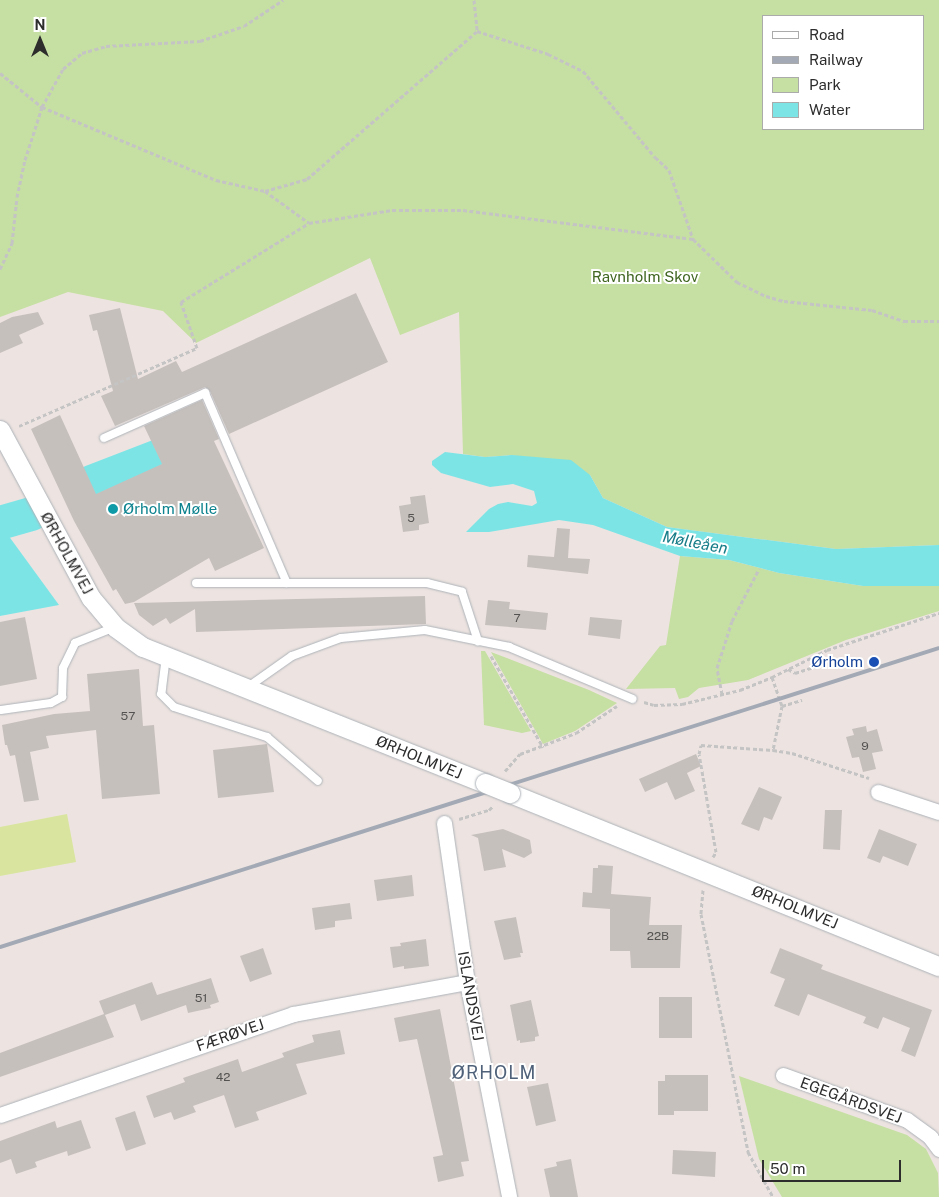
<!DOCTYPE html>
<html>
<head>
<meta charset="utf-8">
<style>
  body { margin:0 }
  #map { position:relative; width:939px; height:1197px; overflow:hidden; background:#ede4e1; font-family:"Public Sans",sans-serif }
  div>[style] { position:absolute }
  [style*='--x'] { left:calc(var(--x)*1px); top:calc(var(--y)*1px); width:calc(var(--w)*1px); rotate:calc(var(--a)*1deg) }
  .green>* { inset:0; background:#c6dfa2 }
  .pitch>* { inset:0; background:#d9e59e }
  .water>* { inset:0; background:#7de4e6 }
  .river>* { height:34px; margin:-17px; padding:0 17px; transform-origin:17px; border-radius:17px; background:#7de4e6 }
  .building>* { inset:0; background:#c6c0bc }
  .path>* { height:3px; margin-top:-1.5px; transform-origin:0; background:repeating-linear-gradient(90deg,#c4c4c4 0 4px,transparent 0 6.5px) }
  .roads { filter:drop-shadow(0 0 1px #adb2b8) drop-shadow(0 0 1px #adb2b8) }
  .service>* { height:8px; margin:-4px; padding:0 4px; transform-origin:4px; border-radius:4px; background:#fff }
  .minor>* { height:15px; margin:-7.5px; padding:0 7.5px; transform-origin:7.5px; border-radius:7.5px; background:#fff }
  .tertiary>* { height:19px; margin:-9.5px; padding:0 9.5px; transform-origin:9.5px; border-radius:9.5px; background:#fff }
  .rail>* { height:4px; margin:-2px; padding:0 2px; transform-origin:2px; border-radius:2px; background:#a3aab5 }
  .bridges { filter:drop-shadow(0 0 1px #adb2b8) drop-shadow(0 0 1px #adb2b8) }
  .tertiary-bridge>* { height:19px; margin:-9.5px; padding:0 9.5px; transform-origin:9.5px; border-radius:9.5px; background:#fff }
  .dots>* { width:14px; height:14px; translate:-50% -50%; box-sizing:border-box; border:2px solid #fff; border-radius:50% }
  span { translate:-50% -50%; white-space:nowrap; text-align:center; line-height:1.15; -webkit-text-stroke:4px #fff; paint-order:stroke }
  .number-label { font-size:12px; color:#535251 }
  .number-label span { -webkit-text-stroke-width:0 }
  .park-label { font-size:15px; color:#406621 }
  .culture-label { font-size:15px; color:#0d838f }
  .left { translate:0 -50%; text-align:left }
  .street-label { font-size:15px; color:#2d2d2d }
  .transit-label { font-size:15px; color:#164399 }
  .right { translate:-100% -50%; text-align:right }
  .water-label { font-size:16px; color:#177d88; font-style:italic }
  .quarter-label { font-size:18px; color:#50627a; letter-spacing:1px }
  .legend { position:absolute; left:762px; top:15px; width:162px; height:115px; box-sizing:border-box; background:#fff; border:1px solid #ababab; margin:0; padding:6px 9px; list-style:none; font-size:15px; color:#2d2d2d }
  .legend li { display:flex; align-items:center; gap:10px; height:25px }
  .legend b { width:25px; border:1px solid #ababab }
  .north { position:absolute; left:15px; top:15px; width:50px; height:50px; -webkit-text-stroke:4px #fff; paint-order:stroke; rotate:0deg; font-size:14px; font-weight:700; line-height:20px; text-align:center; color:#2d2d2d }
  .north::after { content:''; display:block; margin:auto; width:18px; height:22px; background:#2d2d2d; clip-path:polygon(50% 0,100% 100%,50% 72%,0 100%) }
  .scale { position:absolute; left:762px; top:1160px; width:139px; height:22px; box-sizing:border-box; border:2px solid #2d2d2d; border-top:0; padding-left:6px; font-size:15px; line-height:18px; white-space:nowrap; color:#2d2d2d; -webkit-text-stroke:4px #fff; paint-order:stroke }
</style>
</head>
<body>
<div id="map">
  <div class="green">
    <div style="clip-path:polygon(evenodd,0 0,939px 0,939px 545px,836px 549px,667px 527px,603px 498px,590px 475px,512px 455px,485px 457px,463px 454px,459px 312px,400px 335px,370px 258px,196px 343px,163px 311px,68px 292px,0 317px,0 0,763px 16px,923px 16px,923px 129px,763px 129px,763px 16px)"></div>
    <div style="clip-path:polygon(680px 556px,729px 560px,779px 573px,863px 586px,939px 586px,939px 611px,846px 640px,748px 680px,699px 688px,688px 697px,679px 699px,675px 688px,626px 689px,660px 646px,666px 645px)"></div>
    <div style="clip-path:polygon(481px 651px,485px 651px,531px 731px,522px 733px,484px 725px)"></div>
    <div style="clip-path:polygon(491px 652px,589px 690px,617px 703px,575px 731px,543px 744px)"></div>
    <div style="clip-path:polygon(739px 1076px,907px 1135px,926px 1149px,938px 1173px,939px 1197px,782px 1197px,759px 1159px)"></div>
  </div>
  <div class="pitch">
    <div style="clip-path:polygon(67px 814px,76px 862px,0 876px,0 827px)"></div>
  </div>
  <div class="water">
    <div style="clip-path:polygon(445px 452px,485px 457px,512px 455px,571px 460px,590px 475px,603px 498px,667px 527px,836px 549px,939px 545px,939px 586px,863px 586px,779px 573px,729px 560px,680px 556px,593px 525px,559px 520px,489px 532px,466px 532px,489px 509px,498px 504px,508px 502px,532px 506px,537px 503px,534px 491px,513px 484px,490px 487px,441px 473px,432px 465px,432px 461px)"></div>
    <div style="clip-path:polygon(0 524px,59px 605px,0 616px)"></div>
  </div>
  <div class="river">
    <div style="--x:91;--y:482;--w:75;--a:-21.1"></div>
    <div style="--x:0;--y:523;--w:33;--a:-16"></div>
  </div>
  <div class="building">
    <div style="clip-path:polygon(356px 293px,388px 362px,229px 434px,210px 391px,205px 387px,115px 426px,101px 396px,113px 391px,97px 330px,93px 331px,89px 315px,120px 308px,138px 379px,176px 361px,182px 372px)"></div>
    <div style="clip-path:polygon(38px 312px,44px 324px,19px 335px,23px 343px,0 353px,0 323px,12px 317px)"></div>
    <div style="clip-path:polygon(202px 400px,219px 439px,214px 441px,264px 548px,215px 571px,209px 558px,134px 602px,125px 604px,116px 589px,113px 591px,74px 521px,31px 429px,60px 415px,96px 494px,162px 464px,144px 426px)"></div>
    <div style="clip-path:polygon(425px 495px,429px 523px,419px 525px,419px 530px,403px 532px,399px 506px,411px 504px,410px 497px)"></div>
    <div style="clip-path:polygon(557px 528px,570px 529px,568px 558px,590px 559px,588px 574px,527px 567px,528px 555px,554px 557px)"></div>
    <div style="clip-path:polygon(425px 596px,426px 624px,196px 632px,195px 609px,170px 624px,166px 618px,153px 626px,139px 615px,134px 603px)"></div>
    <div style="clip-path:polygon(488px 600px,510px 602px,509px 609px,548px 613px,546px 630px,485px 625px)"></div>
    <div style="clip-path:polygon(25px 617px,37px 679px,0 686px,0 622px)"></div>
    <div style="clip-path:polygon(590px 617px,622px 620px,620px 639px,588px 635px)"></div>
    <div style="clip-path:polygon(139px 669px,143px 726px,154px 725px,160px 794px,102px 799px,96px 730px,46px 736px,49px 748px,30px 752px,39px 800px,24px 802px,15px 755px,10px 756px,7px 745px,5px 745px,2px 725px,54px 714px,90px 711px,87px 674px)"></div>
    <div style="clip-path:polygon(866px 726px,867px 732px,877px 729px,883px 751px,872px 753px,876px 769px,863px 772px,859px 757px,852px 758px,846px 737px,854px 735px,852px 729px)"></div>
    <div style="clip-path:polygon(267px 744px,274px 792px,218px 798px,213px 750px)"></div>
    <div style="clip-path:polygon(696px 754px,701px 766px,687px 773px,695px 791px,675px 800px,667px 782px,645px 792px,639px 779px)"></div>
    <div style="clip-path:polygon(759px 787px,782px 797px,772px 820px,764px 817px,759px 831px,741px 824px)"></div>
    <div style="clip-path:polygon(825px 810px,842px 810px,840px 850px,823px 849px)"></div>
    <div style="clip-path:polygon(503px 829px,530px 840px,532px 853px,524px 858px,502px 849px,506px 867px,484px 871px,478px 838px,471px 835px)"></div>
    <div style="clip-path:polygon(879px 829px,917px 844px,908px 866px,883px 856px,880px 863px,867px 858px)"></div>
    <div style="clip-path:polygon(598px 865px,613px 866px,611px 894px,651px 897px,649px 925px,682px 925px,680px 968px,631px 968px,630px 951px,610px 951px,610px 909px,582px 907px,583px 892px,592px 893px,593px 868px,598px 868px)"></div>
    <div style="clip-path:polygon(412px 875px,414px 896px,377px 901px,374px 880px)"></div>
    <div style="clip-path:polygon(350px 903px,352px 919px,335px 921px,335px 927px,315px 930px,312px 908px)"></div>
    <div style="clip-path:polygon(516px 917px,523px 953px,520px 953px,521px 957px,504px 960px,494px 921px)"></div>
    <div style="clip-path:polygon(426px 939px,429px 966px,404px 969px,404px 966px,393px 968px,390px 947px,401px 946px,400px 943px)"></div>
    <div style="clip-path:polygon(263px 948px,272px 974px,250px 982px,240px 956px)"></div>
    <div style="clip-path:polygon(780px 948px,823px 965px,821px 969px,932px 1010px,915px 1057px,901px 1051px,910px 1028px,883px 1017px,878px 1029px,863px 1023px,866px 1017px,808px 994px,799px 1016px,774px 1006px,785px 979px,770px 973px)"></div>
    <div style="clip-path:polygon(211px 978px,219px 1002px,210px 1005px,211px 1008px,188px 1013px,186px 1005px,141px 1021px,135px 1004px,105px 1015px,114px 1037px,0 1077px,0 1053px,104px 1014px,99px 1001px,152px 982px,157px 995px)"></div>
    <div style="clip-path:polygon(659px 997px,692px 997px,692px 1038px,659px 1038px)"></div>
    <div style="clip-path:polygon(531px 1000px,539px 1036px,535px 1037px,535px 1041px,520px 1043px,520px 1040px,517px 1041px,510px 1005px)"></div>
    <div style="clip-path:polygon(440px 1009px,469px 1161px,461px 1162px,464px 1176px,438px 1182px,433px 1157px,443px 1155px,417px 1039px,399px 1042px,394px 1018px)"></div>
    <div style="clip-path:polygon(340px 1030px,345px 1054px,296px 1064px,307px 1094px,256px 1112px,259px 1120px,235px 1128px,224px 1095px,193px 1106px,196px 1112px,174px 1120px,171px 1112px,154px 1118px,146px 1096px,185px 1082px,183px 1078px,238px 1059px,242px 1072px,284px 1057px,282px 1053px,314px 1042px,312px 1035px)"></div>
    <div style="clip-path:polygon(665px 1075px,708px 1075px,708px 1111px,674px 1111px,674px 1115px,658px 1115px,658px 1081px,665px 1081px)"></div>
    <div style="clip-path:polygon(548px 1083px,556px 1121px,536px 1126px,527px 1087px)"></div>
    <div style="clip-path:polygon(135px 1111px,146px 1144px,126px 1151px,115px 1118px)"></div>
    <div style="clip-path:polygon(81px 1120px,91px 1148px,68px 1156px,67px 1151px,35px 1162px,37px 1167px,16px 1174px,11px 1159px,0 1163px,0 1141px,55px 1121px,57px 1128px)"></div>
    <div style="clip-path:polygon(673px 1150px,716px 1152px,715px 1177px,672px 1174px)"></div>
    <div style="clip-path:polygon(571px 1159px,578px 1197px,550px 1197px,544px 1169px,557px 1166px,556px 1162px)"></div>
  </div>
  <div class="path">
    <div style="--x:474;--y:0;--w:31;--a:84"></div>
    <div style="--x:477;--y:31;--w:75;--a:17.9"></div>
    <div style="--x:548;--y:54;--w:39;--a:26"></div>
    <div style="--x:583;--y:71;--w:112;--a:50.1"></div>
    <div style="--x:655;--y:157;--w:19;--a:43"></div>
    <div style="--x:669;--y:170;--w:73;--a:70.8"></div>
    <div style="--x:0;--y:73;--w:54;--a:39"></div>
    <div style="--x:42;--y:107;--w:189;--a:22.8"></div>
    <div style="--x:216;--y:180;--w:50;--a:12.7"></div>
    <div style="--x:265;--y:191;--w:44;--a:-15.9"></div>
    <div style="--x:307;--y:179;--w:225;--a:-41"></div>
    <div style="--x:265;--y:191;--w:54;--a:36"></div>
    <div style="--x:0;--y:269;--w:29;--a:-65"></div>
    <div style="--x:12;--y:243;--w:46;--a:-83.8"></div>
    <div style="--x:17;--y:197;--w:38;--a:-78"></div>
    <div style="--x:25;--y:160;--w:56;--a:-72.2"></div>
    <div style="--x:42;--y:107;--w:43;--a:-61.1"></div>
    <div style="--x:63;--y:69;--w:25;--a:-40"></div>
    <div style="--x:82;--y:53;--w:25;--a:-16"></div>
    <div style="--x:106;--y:46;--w:94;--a:-3"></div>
    <div style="--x:200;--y:41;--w:46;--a:-18.8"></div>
    <div style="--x:244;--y:26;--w:47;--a:-33.7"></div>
    <div style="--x:19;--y:426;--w:194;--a:-23.7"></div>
    <div style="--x:197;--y:348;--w:49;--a:-109.2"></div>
    <div style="--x:181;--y:302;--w:150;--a:-31.7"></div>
    <div style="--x:309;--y:223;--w:84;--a:-8.9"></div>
    <div style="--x:392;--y:210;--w:71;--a:0"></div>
    <div style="--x:463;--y:210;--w:232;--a:7.2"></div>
    <div style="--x:693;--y:239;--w:62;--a:44.3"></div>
    <div style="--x:737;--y:282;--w:32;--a:26"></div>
    <div style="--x:766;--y:296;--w:19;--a:16"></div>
    <div style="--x:784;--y:301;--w:88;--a:5.8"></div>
    <div style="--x:872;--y:310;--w:34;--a:19"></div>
    <div style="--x:904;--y:321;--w:35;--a:0"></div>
    <div style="--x:491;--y:656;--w:105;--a:60.3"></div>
    <div style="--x:788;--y:669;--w:8;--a:30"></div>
    <div style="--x:795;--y:673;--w:33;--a:-18"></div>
    <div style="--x:772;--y:677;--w:31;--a:71"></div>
    <div style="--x:782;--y:706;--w:45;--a:101.6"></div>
    <div style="--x:773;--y:750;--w:19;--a:9"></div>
    <div style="--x:792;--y:753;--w:81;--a:18"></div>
    <div style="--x:722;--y:694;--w:26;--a:-101"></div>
    <div style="--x:717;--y:668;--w:49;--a:-72.3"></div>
    <div style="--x:732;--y:621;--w:59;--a:-62.6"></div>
    <div style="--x:644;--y:702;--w:10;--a:17"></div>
    <div style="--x:654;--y:705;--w:28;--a:-2"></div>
    <div style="--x:682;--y:704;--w:60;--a:-13.6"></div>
    <div style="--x:740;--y:690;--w:35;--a:-22"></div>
    <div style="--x:772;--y:677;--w:61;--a:-26.1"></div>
    <div style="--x:827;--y:650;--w:118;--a:-18.3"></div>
    <div style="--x:782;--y:706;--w:21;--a:-17"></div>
    <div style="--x:505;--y:771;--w:23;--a:-49"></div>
    <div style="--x:520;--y:754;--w:60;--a:-20.6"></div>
    <div style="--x:576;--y:733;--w:49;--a:-33.4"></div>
    <div style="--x:459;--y:819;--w:31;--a:-17"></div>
    <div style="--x:489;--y:810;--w:6;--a:-45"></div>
    <div style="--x:713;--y:857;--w:6;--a:-59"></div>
    <div style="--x:716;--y:852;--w:99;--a:-99.8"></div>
    <div style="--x:699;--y:754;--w:9;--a:-77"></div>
    <div style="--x:701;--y:745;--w:72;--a:4"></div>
    <div style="--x:703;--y:890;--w:24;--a:95"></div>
    <div style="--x:701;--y:914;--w:243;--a:78.8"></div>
    <div style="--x:748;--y:1152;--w:51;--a:60.9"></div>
  </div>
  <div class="roads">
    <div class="service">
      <div style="--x:104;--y:438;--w:111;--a:-24"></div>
      <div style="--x:205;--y:393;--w:207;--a:66.7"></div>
      <div style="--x:196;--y:583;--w:231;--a:0"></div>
      <div style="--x:427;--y:583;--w:36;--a:14"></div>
      <div style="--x:462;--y:592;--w:52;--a:71.9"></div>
      <div style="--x:166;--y:656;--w:38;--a:97"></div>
      <div style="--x:161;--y:694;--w:18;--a:45"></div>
      <div style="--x:174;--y:707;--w:98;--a:17.9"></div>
      <div style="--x:267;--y:737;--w:67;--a:40.8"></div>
      <div style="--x:248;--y:687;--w:54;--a:-35.2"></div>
      <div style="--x:292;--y:656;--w:52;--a:-20.2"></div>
      <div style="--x:341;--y:638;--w:84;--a:-5.4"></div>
      <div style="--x:425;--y:630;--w:86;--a:11.4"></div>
      <div style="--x:509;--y:647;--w:134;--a:22.8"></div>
      <div style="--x:1;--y:710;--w:50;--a:-8"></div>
      <div style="--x:51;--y:703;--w:13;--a:-29"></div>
      <div style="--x:62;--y:697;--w:29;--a:-88"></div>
      <div style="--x:63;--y:668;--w:28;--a:-64"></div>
      <div style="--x:75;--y:643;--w:43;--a:-21.8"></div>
    </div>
    <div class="minor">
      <div style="--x:878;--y:792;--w:64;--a:18.2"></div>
      <div style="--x:444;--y:823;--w:161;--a:81.8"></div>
      <div style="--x:467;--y:982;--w:219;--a:78.9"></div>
      <div style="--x:783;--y:1075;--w:132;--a:19.9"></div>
      <div style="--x:907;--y:1120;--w:29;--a:36"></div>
      <div style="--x:930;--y:1137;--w:15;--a:53"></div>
      <div style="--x:0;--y:1115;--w:310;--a:-19"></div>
      <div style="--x:293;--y:1014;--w:177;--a:-10.4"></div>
    </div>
    <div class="tertiary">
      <div style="--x:0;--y:430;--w:191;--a:61.6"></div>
      <div style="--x:91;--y:598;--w:38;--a:50"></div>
      <div style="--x:115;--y:627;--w:34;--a:36"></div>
      <div style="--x:143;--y:647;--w:368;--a:21.7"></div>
      <div style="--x:510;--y:793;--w:463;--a:22"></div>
    </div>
  </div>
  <div class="rail">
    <div style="--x:0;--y:947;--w:985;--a:-17.66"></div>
  </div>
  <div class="bridges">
    <div class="tertiary-bridge">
      <div style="--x:485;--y:783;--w:27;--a:22"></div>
    </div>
  </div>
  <div class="dots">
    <div style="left:113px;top:509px;background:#0f9aa8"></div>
    <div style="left:874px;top:662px;background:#1a4fb4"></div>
  </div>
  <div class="number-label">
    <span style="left:411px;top:519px">5</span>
    <span style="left:517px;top:619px">7</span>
    <span style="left:128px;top:717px">57</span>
    <span style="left:865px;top:747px">9</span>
    <span style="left:658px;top:937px">22B</span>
    <span style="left:201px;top:999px">51</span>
    <span style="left:223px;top:1078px">42</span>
  </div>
  <div class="park-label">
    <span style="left:645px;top:277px">Ravnholm Skov</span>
  </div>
  <div class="culture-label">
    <span class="left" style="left:123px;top:509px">Ørholm Mølle</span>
  </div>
  <div class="street-label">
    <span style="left:67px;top:553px;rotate:61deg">ØRHOLMVEJ</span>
    <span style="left:419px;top:757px;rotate:22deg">ØRHOLMVEJ</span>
    <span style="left:795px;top:907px;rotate:22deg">ØRHOLMVEJ</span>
    <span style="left:471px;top:996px;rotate:80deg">ISLANDSVEJ</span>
    <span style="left:230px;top:1035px;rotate:-19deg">FÆRØVEJ</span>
    <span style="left:851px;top:1100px;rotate:20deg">EGEGÅRDSVEJ</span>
  </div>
  <div class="transit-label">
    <span class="right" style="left:863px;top:662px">Ørholm</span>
  </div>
  <div class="water-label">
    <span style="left:695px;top:543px;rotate:11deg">Mølleåen</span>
  </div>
  <div class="quarter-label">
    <span style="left:494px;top:1073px">ØRHOLM</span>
  </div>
  <ul class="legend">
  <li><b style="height:6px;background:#fff"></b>Road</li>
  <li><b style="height:6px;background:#a3aab5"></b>Railway</li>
  <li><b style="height:14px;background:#c6dfa2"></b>Park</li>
  <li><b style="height:14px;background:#7de4e6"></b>Water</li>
  </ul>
  <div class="north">N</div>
  <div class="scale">50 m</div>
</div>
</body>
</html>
